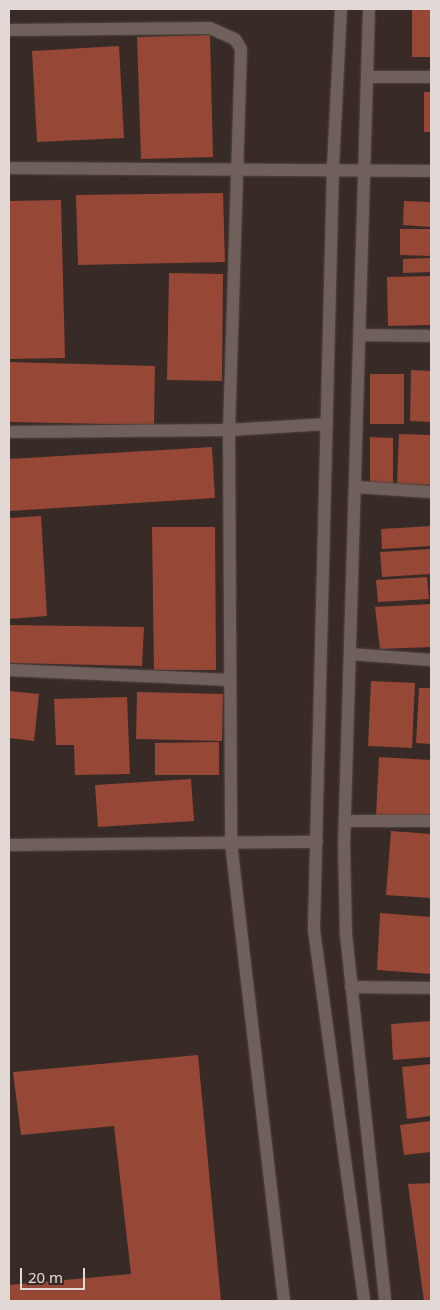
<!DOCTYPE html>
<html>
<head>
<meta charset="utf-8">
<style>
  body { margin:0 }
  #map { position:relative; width:440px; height:1310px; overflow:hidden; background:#372a27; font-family:"Noto Sans",sans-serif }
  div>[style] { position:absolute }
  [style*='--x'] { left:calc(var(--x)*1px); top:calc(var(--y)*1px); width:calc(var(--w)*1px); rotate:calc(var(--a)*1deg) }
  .building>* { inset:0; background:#964735 }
  .roads { filter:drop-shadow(0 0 1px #514644) drop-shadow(0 0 1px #514644) }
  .lane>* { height:12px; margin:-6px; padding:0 6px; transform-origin:6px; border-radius:6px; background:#6f605c }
  .street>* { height:12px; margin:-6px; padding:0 6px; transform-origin:6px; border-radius:6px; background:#6f605c }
  .secondary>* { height:12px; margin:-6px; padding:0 6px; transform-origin:6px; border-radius:6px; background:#6f605c }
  span { translate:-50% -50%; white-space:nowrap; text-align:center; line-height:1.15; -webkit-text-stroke:5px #372a27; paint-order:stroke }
  .frame { position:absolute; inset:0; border:10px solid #e2d9d7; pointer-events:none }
  .scale { position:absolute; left:20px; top:1268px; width:65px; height:22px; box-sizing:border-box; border:2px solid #e2d9d7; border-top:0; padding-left:6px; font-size:15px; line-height:18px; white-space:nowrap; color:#e2d9d7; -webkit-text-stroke:4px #372a27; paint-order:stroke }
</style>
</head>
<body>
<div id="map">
  <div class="building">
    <div style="clip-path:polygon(412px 9px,431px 9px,431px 57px,412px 57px)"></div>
    <div style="clip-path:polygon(210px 35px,213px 157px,141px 159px,137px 37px)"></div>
    <div style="clip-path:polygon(119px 46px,124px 138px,37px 142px,32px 51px)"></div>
    <div style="clip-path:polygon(424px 92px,431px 92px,431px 132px,424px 132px)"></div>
    <div style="clip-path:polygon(223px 193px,225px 262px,78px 265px,76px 195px)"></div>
    <div style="clip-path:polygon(61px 200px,65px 358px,9px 359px,9px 201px)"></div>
    <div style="clip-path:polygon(404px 201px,431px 202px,431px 227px,403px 225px)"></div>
    <div style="clip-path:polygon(400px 229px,431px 229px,431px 256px,400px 255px)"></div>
    <div style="clip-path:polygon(431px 258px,431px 272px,403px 273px,403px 259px)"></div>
    <div style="clip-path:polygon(169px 273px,223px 274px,222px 381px,167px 380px)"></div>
    <div style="clip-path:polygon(431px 276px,431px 325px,388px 326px,387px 277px)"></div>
    <div style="clip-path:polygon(9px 362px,155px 366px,154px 425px,9px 422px)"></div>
    <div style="clip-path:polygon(411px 370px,431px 371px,431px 422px,410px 421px)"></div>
    <div style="clip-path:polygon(370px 374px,404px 374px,404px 424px,370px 424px)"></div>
    <div style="clip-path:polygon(399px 434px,431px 435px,431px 485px,397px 484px)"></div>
    <div style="clip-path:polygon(370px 437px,393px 438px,393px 486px,370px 486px)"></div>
    <div style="clip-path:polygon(212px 447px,215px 498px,9px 511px,9px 459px)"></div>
    <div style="clip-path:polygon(41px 516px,47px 616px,9px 619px,9px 518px)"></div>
    <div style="clip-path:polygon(431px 526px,431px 546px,382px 549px,381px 529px)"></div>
    <div style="clip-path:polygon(152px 527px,215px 527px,216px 670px,154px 670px)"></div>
    <div style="clip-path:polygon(431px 549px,431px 574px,382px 577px,380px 552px)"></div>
    <div style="clip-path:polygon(427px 577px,429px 599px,378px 602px,376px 580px)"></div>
    <div style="clip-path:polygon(431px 604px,431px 647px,380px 649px,375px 607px)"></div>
    <div style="clip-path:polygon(9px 625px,144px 627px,142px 666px,9px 663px)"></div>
    <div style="clip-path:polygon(371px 681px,415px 683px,412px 748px,368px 746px)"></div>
    <div style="clip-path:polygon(419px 688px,431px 688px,431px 744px,416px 743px)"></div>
    <div style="clip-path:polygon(9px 691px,39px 694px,34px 741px,9px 738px)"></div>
    <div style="clip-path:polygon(137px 692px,223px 694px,222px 741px,136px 739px)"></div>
    <div style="clip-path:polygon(127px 697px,130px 774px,75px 775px,74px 745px,56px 745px,54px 699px)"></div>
    <div style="clip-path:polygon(219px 742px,219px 775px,155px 775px,155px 743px)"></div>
    <div style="clip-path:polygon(379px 757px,431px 760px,431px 817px,376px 816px)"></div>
    <div style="clip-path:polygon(191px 779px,194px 821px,98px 827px,95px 785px)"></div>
    <div style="clip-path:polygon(391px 831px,431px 834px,431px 898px,386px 895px)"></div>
    <div style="clip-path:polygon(380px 913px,431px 917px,431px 974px,377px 970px)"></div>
    <div style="clip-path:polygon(431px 1021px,431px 1057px,393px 1060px,391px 1024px)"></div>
    <div style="clip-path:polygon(198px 1055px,221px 1301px,9px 1301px,9px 1285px,131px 1274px,114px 1126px,21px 1135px,13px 1072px)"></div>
    <div style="clip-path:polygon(431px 1064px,431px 1116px,407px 1119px,402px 1067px)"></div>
    <div style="clip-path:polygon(431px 1121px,431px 1152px,404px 1155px,400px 1125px)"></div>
    <div style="clip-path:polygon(431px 1183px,431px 1301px,424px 1301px,408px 1184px)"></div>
  </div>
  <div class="roads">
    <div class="lane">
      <div style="--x:231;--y:843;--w:461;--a:83.4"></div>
    </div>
    <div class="street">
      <div style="--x:9;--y:30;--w:201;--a:-0.6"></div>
      <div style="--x:210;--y:28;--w:27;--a:24"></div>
      <div style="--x:235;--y:39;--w:12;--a:59"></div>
      <div style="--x:241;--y:49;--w:381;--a:91.8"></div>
      <div style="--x:229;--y:430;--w:413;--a:89.7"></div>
      <div style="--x:367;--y:77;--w:64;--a:0"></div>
      <div style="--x:9;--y:168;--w:422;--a:0.4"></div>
      <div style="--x:360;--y:335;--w:71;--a:0.8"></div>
      <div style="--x:9;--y:432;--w:220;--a:-0.5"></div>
      <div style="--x:229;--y:430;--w:98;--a:-3.5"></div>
      <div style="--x:355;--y:487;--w:76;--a:3.8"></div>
      <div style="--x:350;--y:654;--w:81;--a:4.2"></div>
      <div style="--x:9;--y:670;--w:221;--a:2.6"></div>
      <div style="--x:345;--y:821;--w:86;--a:0"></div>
      <div style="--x:9;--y:845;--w:308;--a:-0.6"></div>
      <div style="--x:351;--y:987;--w:80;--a:0.7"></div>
    </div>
    <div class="secondary">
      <div style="--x:341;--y:9;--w:158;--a:92.9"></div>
      <div style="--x:333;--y:167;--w:763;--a:91.43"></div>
      <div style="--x:314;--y:930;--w:374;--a:82.3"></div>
      <div style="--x:369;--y:9;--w:837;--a:91.71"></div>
      <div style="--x:344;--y:846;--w:88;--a:88.7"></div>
      <div style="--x:346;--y:934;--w:369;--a:83.9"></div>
    </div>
  </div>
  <div class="frame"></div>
  <div class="scale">20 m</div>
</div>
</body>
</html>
